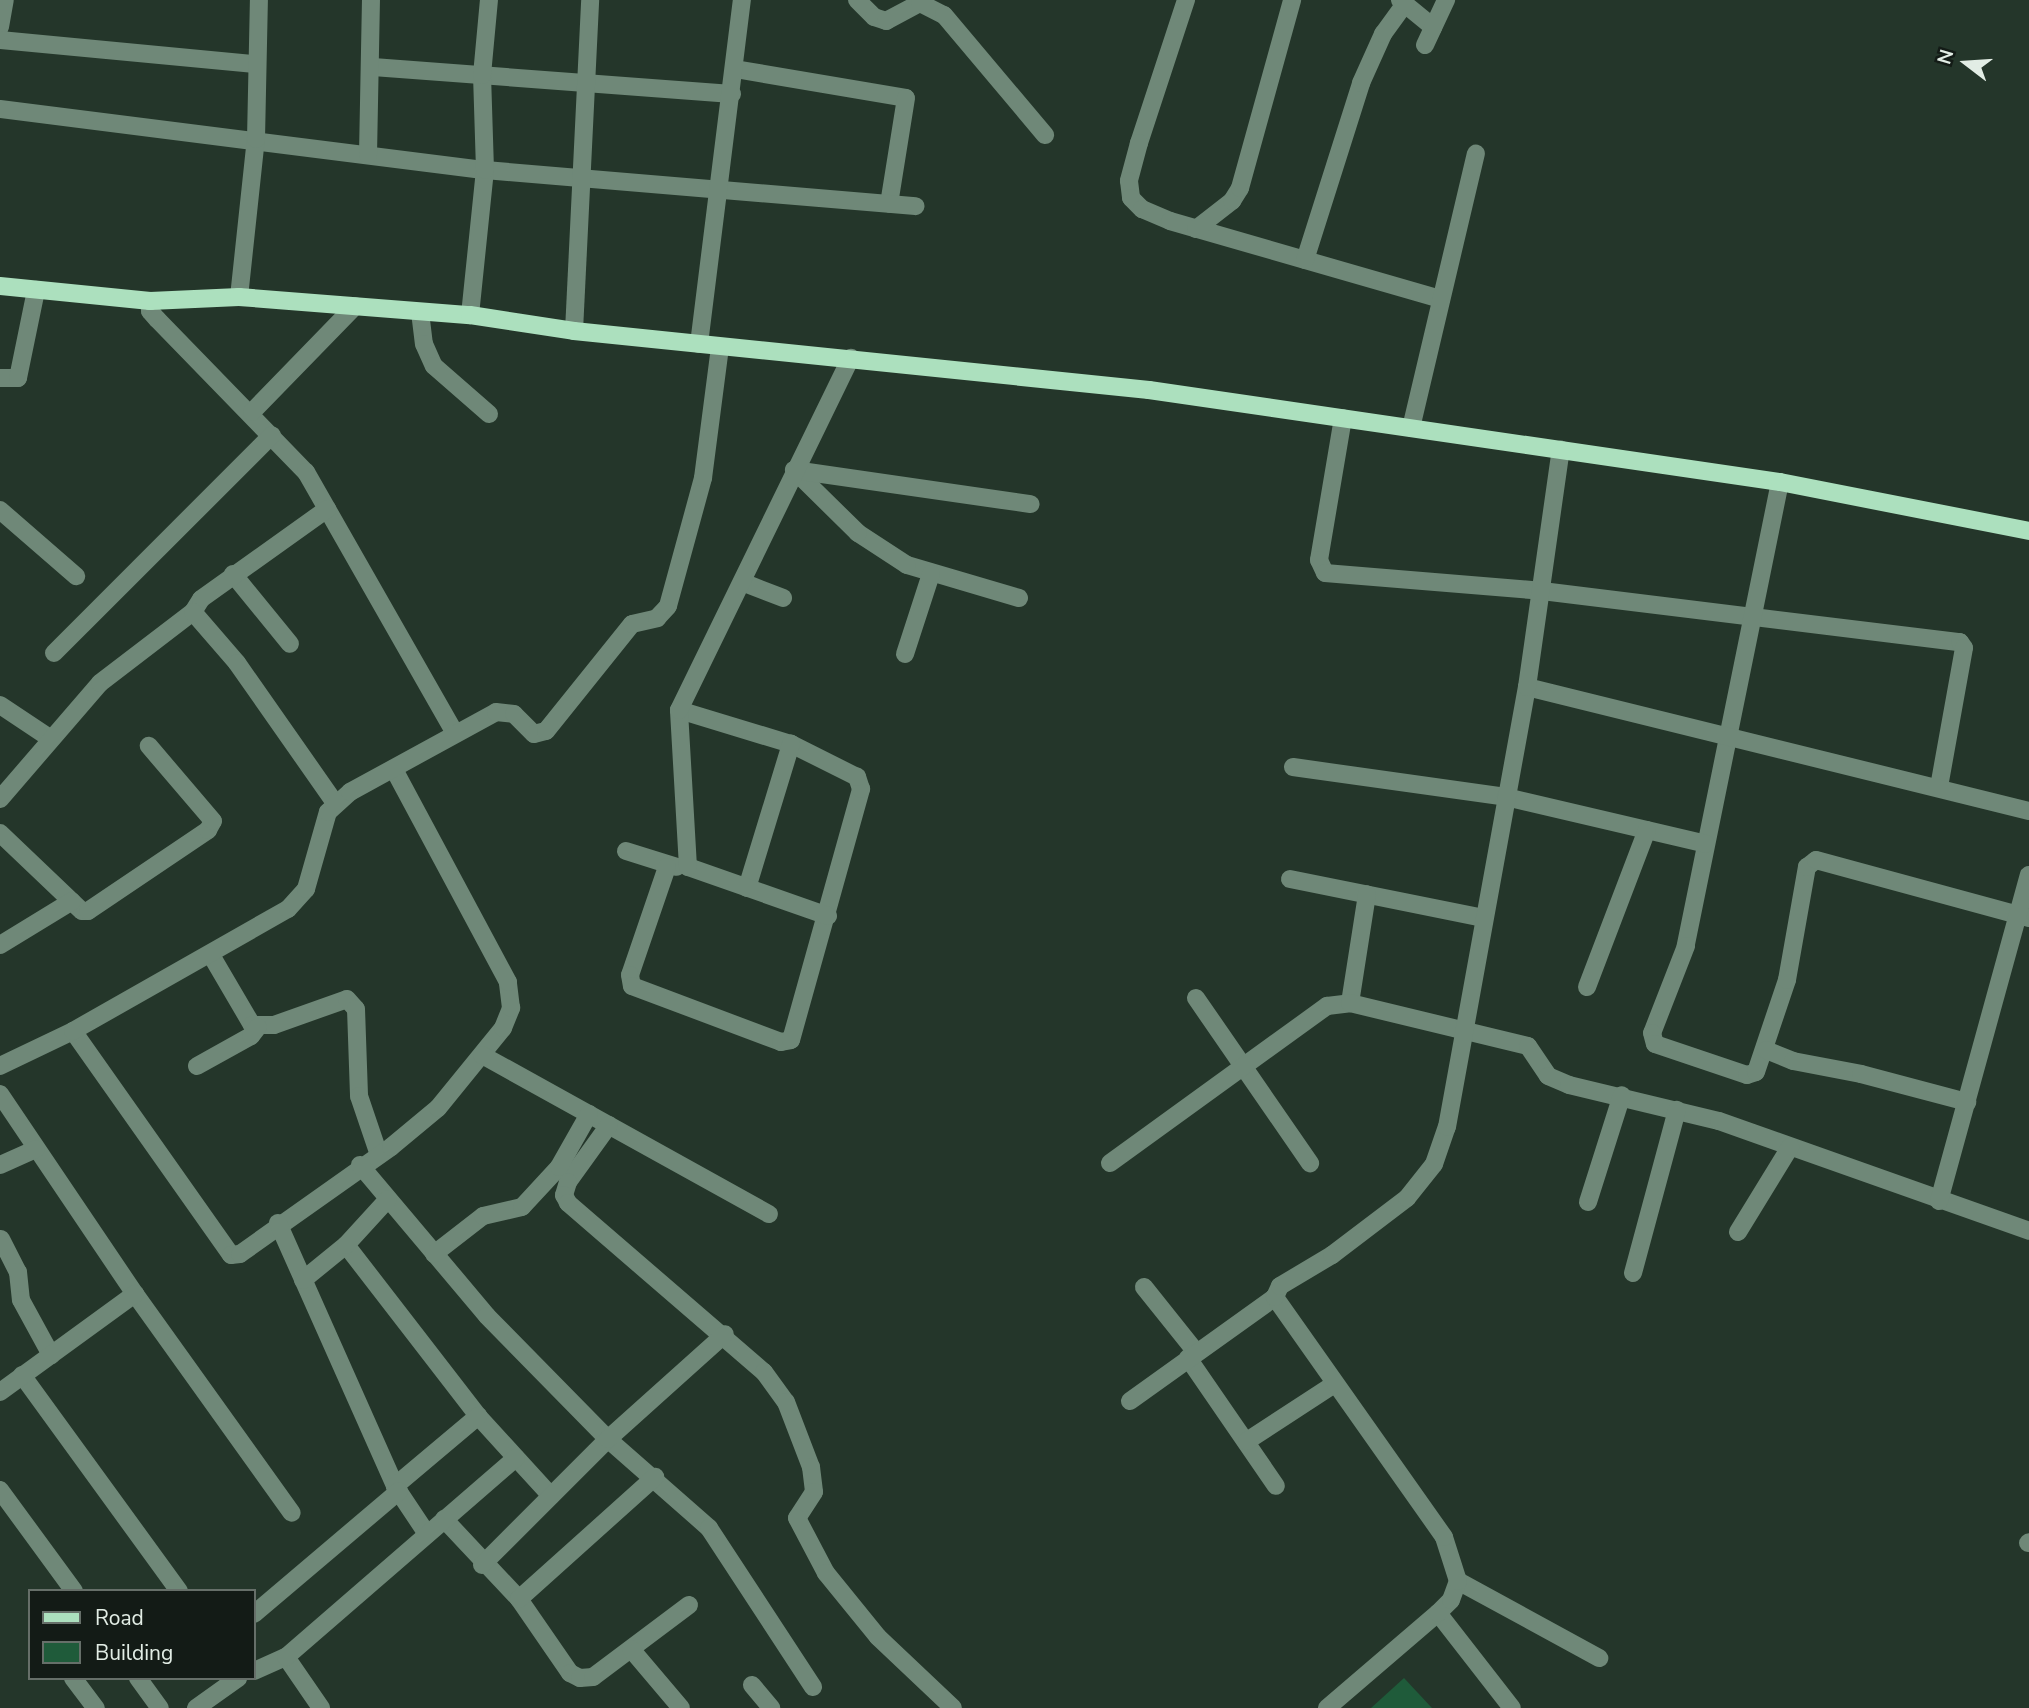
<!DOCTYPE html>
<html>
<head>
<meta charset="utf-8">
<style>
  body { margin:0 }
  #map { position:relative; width:2029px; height:1708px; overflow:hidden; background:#24362a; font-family:"Nunito Sans",sans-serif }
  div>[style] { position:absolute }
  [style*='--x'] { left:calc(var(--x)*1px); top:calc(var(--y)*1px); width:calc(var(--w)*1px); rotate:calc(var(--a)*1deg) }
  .building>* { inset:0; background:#1f5b3a }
  .minor>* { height:18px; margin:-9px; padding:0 9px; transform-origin:9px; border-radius:9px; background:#6f8878 }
  .major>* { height:18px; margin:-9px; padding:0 9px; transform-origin:9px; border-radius:9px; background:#ace0be }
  span { translate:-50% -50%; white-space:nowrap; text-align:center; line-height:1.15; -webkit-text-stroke:7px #131b16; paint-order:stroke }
  .legend { position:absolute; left:28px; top:1589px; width:228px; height:91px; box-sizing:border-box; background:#131b16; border:2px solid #666f69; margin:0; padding:9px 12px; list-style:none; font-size:21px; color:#e2ede5 }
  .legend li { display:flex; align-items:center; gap:14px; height:35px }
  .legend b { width:35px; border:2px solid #666f69 }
  .north { position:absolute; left:1931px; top:28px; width:70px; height:70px; -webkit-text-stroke:5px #131b16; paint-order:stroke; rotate:287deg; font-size:19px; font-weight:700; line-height:28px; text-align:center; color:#e2ede5 }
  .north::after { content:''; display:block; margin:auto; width:24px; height:32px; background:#e2ede5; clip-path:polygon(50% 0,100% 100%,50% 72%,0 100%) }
</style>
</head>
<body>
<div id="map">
  <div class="building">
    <div style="clip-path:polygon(1404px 1678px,1432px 1708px,1371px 1708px)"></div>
  </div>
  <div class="minor">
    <div style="--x:857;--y:0;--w:24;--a:45"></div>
    <div style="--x:874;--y:17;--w:13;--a:18"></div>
    <div style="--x:886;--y:21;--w:38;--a:-28"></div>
    <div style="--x:920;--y:3;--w:27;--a:27"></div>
    <div style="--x:944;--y:15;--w:157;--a:49.9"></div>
    <div style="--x:1186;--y:0;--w:151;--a:108.2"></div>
    <div style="--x:1139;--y:143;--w:39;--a:105"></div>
    <div style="--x:1129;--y:181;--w:17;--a:83"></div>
    <div style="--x:1131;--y:198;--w:16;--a:45"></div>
    <div style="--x:1142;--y:209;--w:30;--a:23"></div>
    <div style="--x:1170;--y:221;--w:282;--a:16.1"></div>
    <div style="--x:1400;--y:0;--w:43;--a:39.3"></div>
    <div style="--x:0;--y:27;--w:27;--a:-80"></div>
    <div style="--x:0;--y:40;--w:256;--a:5.4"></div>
    <div style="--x:1425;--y:45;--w:50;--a:-65"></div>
    <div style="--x:373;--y:67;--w:360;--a:4.3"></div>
    <div style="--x:735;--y:69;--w:173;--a:9.6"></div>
    <div style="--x:906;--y:98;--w:107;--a:99.1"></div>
    <div style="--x:0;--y:109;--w:489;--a:7.2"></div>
    <div style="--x:485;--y:170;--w:432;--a:4.8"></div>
    <div style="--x:368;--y:155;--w:155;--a:-88.9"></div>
    <div style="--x:1196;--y:229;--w:46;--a:-37.9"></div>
    <div style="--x:1232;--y:201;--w:15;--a:-58"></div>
    <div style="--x:1240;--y:188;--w:195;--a:-74.5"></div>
    <div style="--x:1305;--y:260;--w:186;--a:-72.4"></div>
    <div style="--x:1361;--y:83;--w:54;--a:-65.8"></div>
    <div style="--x:1383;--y:34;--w:37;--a:-54"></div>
    <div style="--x:239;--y:297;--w:159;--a:-83.9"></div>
    <div style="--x:256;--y:139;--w:139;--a:-88.8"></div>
    <div style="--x:150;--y:301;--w:10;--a:90"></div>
    <div style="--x:150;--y:311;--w:11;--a:49"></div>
    <div style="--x:157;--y:319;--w:214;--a:45.8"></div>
    <div style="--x:306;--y:472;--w:301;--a:60.3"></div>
    <div style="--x:420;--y:312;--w:32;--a:83"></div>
    <div style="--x:424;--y:344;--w:24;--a:66"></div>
    <div style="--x:434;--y:366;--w:73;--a:41.1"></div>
    <div style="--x:470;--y:315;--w:146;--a:-84.1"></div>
    <div style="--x:485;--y:170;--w:95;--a:-91.8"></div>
    <div style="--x:482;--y:75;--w:75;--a:-84.7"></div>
    <div style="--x:574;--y:331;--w:331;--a:-87.2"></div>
    <div style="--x:699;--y:344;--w:347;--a:-82.9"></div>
    <div style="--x:0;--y:378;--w:18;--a:0"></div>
    <div style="--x:18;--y:378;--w:90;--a:-78.4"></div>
    <div style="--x:252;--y:412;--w:148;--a:-45.8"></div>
    <div style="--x:1343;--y:418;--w:144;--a:99.6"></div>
    <div style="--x:1319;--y:560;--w:14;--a:65"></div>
    <div style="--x:1325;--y:573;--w:218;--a:4.7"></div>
    <div style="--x:1542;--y:591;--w:421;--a:7"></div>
    <div style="--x:1960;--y:642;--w:7;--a:56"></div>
    <div style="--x:1964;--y:648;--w:141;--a:100.2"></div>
    <div style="--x:1411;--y:428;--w:282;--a:-76.7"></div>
    <div style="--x:1780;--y:482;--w:473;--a:101.5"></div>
    <div style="--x:1686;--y:946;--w:93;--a:111.3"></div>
    <div style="--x:1652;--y:1033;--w:11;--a:75"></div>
    <div style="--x:1655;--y:1044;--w:97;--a:18.6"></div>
    <div style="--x:1747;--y:1075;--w:9;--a:-18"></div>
    <div style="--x:1756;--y:1072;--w:97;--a:-71.4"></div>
    <div style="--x:1787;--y:980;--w:115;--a:-80"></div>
    <div style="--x:1807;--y:867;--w:11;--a:-38"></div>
    <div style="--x:1816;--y:860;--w:221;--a:15.2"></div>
    <div style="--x:0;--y:510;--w:101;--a:41"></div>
    <div style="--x:233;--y:574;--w:90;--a:50.8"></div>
    <div style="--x:742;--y:582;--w:44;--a:21.3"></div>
    <div style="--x:1019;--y:598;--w:117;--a:-163.6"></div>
    <div style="--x:907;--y:565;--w:59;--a:-146.9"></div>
    <div style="--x:858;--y:533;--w:90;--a:-135.5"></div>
    <div style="--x:794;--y:470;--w:239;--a:8.2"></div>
    <div style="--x:193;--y:612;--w:15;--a:-58"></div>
    <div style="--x:201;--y:599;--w:155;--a:-35.5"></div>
    <div style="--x:54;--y:653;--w:308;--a:-45"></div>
    <div style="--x:905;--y:654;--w:84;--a:-72"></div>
    <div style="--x:1527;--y:687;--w:517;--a:13.87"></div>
    <div style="--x:0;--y:705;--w:61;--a:33.7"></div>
    <div style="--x:1293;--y:767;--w:215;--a:8"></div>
    <div style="--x:1506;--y:797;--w:205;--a:13.2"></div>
    <div style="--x:0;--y:799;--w:153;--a:-49.2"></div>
    <div style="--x:100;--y:683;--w:117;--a:-37.4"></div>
    <div style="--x:193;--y:612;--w:67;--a:49.2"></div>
    <div style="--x:237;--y:663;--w:171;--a:55"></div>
    <div style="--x:0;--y:833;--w:113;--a:43.6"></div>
    <div style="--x:82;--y:911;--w:6;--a:0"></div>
    <div style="--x:88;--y:911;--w:145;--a:-34"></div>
    <div style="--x:208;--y:830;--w:10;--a:-61"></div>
    <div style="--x:213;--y:821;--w:99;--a:-130.5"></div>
    <div style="--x:626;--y:851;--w:53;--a:17.4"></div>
    <div style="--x:667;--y:867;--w:114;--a:108.9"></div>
    <div style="--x:630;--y:975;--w:11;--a:80"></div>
    <div style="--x:632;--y:986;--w:159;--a:20.6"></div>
    <div style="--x:781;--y:1042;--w:10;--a:-11"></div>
    <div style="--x:791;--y:1040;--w:261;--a:-74.4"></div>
    <div style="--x:861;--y:789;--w:13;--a:-108"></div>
    <div style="--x:857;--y:777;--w:74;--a:-153.4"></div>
    <div style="--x:791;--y:744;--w:117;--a:-163.1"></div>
    <div style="--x:1290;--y:879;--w:198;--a:11.4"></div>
    <div style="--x:747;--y:888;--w:151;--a:-73"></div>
    <div style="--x:828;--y:916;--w:148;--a:-160.7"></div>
    <div style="--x:688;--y:867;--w:157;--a:-93.3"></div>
    <div style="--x:679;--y:710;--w:392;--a:-64"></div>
    <div style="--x:0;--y:945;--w:84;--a:-31.4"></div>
    <div style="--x:211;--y:955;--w:81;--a:59.6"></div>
    <div style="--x:252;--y:1025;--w:22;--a:0"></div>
    <div style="--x:274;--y:1025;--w:77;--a:-19.6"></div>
    <div style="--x:347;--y:999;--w:13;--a:48"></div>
    <div style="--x:356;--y:1009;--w:87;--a:88"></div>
    <div style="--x:359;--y:1096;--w:62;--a:71.3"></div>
    <div style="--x:1587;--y:987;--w:168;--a:-69.1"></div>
    <div style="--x:1196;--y:998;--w:201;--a:55.4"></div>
    <div style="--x:1350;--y:1003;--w:110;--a:-81.1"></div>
    <div style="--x:73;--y:1031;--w:274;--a:54.8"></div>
    <div style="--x:231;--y:1255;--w:9;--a:-6"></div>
    <div style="--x:240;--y:1254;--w:185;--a:-35.3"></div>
    <div style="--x:391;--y:1147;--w:61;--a:-39.7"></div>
    <div style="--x:438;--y:1108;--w:103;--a:-50.9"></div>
    <div style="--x:503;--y:1028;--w:22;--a:-68"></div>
    <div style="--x:511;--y:1008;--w:26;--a:-97"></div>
    <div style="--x:508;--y:982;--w:242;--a:-118.2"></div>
    <div style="--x:1766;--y:1050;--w:29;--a:22"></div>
    <div style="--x:1793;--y:1061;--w:69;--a:10.8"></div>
    <div style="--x:1861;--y:1074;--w:110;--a:14.8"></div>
    <div style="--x:482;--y:1055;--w:328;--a:29"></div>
    <div style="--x:0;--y:1066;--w:81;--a:-25.6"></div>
    <div style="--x:73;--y:1031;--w:247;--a:-29.6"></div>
    <div style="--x:288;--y:909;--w:27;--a:-48"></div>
    <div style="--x:306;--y:889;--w:80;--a:-74.1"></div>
    <div style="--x:328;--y:812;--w:30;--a:-42"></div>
    <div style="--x:350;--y:792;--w:166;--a:-28.7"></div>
    <div style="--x:496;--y:712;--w:18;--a:6"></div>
    <div style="--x:514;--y:714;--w:28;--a:45"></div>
    <div style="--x:534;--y:734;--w:12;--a:-14"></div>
    <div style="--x:546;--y:731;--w:137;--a:-51.2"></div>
    <div style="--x:632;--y:624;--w:26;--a:-13"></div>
    <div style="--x:657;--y:618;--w:16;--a:-47"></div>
    <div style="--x:668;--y:606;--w:133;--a:-74.7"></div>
    <div style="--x:703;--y:478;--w:132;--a:-82.6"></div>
    <div style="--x:197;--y:1066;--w:62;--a:-29.1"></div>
    <div style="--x:251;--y:1036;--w:11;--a:-52"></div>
    <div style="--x:0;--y:1094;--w:241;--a:56"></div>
    <div style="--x:135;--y:1294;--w:269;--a:54.4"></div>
    <div style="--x:609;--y:1125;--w:70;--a:125.7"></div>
    <div style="--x:568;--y:1182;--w:14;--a:107"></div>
    <div style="--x:564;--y:1195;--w:9;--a:63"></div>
    <div style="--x:568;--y:1203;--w:259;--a:40.8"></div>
    <div style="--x:764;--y:1372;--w:37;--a:54"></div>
    <div style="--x:786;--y:1402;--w:70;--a:69"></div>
    <div style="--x:811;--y:1467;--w:25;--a:83"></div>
    <div style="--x:814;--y:1492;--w:31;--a:123"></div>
    <div style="--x:797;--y:1518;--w:62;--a:62.2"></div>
    <div style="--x:826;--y:1573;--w:82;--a:50.9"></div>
    <div style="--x:878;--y:1637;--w:103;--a:43.4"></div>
    <div style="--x:1110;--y:1163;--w:268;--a:-35.9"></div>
    <div style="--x:1327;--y:1006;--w:23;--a:-7"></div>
    <div style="--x:1350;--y:1003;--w:183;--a:13.6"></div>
    <div style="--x:1528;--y:1046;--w:36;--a:56"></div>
    <div style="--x:1548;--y:1076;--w:23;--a:23"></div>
    <div style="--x:1569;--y:1085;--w:154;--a:13.5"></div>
    <div style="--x:1719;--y:1121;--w:329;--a:19.5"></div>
    <div style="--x:0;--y:1165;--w:39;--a:-24"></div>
    <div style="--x:360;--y:1165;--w:197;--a:49.9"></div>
    <div style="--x:487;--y:1316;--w:175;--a:45.5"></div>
    <div style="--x:610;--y:1441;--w:132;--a:41.3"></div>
    <div style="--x:709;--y:1528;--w:190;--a:56.8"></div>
    <div style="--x:1939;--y:1201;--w:338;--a:-74.6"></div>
    <div style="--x:1588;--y:1202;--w:112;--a:-72.4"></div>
    <div style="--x:278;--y:1223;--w:288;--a:66"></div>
    <div style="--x:395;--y:1486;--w:58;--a:56.3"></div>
    <div style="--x:1738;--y:1232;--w:100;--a:-58.5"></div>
    <div style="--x:1;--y:1239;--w:37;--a:63"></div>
    <div style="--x:18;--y:1272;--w:28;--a:84"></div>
    <div style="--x:21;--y:1300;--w:63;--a:61.4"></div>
    <div style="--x:346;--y:1245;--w:216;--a:52.3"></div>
    <div style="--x:478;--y:1416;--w:108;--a:47.6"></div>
    <div style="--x:434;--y:1254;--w:62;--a:-37.8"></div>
    <div style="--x:483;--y:1216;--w:40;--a:-13"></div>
    <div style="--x:522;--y:1207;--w:54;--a:-47.2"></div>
    <div style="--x:559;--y:1167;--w:61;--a:-60.5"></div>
    <div style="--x:1633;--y:1273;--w:169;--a:-74.9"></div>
    <div style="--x:303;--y:1280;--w:55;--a:-39.1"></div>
    <div style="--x:346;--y:1245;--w:62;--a:-47.6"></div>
    <div style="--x:1144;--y:1287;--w:83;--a:51.3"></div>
    <div style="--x:1188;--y:1358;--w:155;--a:55.5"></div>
    <div style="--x:22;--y:1375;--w:267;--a:54"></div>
    <div style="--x:0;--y:1392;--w:167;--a:-36"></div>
    <div style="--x:1130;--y:1401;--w:178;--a:-35.6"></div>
    <div style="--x:1247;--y:1441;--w:103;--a:-33.1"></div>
    <div style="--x:395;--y:1486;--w:109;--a:-40.1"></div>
    <div style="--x:0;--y:1490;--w:125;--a:53.8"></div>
    <div style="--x:444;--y:1519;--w:110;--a:46.8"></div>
    <div style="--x:519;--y:1599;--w:90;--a:55.4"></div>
    <div style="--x:570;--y:1673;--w:11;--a:27"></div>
    <div style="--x:580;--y:1678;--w:13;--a:-4"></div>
    <div style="--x:593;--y:1677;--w:120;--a:-36.9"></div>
    <div style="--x:2028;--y:1543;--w:1;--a:-45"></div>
    <div style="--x:482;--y:1565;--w:178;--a:-45"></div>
    <div style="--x:608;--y:1439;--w:157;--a:-41.9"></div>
    <div style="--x:1458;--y:1581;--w:161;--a:28.6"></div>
    <div style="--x:519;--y:1599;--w:183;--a:-41.9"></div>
    <div style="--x:1438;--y:1613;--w:120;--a:52.1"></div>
    <div style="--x:254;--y:1614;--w:190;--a:-40.3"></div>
    <div style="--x:631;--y:1649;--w:77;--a:49.7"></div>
    <div style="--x:286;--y:1657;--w:62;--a:55.5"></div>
    <div style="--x:254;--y:1671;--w:35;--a:-24"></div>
    <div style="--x:286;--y:1657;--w:304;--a:-40.9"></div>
    <div style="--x:73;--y:1678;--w:38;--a:53"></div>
    <div style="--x:138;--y:1678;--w:37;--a:54"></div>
    <div style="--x:752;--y:1685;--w:30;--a:50"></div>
    <div style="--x:196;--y:1708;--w:52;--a:-35.5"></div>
    <div style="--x:1327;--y:1708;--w:146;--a:-40.6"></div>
    <div style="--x:1438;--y:1613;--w:18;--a:-45"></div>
    <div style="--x:1451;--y:1600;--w:20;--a:-70"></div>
    <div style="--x:1458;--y:1581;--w:46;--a:-107.7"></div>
    <div style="--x:1444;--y:1537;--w:294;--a:-125.2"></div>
    <div style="--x:1275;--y:1297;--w:12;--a:-66"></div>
    <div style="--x:1280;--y:1286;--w:61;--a:-30.8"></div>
    <div style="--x:1332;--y:1255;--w:94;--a:-37.2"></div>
    <div style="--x:1407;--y:1198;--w:43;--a:-51.5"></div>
    <div style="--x:1434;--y:1164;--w:39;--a:-71"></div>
    <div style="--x:1447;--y:1127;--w:447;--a:-79.7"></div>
    <div style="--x:1527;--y:687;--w:240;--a:-81.9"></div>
  </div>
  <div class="major">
    <div style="--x:0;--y:286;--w:151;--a:5.7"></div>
    <div style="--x:150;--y:301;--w:89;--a:-2.6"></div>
    <div style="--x:239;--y:297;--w:232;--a:4.5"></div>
    <div style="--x:470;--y:315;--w:105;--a:8.7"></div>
    <div style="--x:574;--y:331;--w:578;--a:5.86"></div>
    <div style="--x:1149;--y:390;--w:638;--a:8.3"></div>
    <div style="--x:1780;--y:482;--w:254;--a:11.1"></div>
  </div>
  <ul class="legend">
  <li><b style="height:9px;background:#ace0be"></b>Road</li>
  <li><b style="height:19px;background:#1f5b3a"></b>Building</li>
  </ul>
  <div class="north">N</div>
</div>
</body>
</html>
